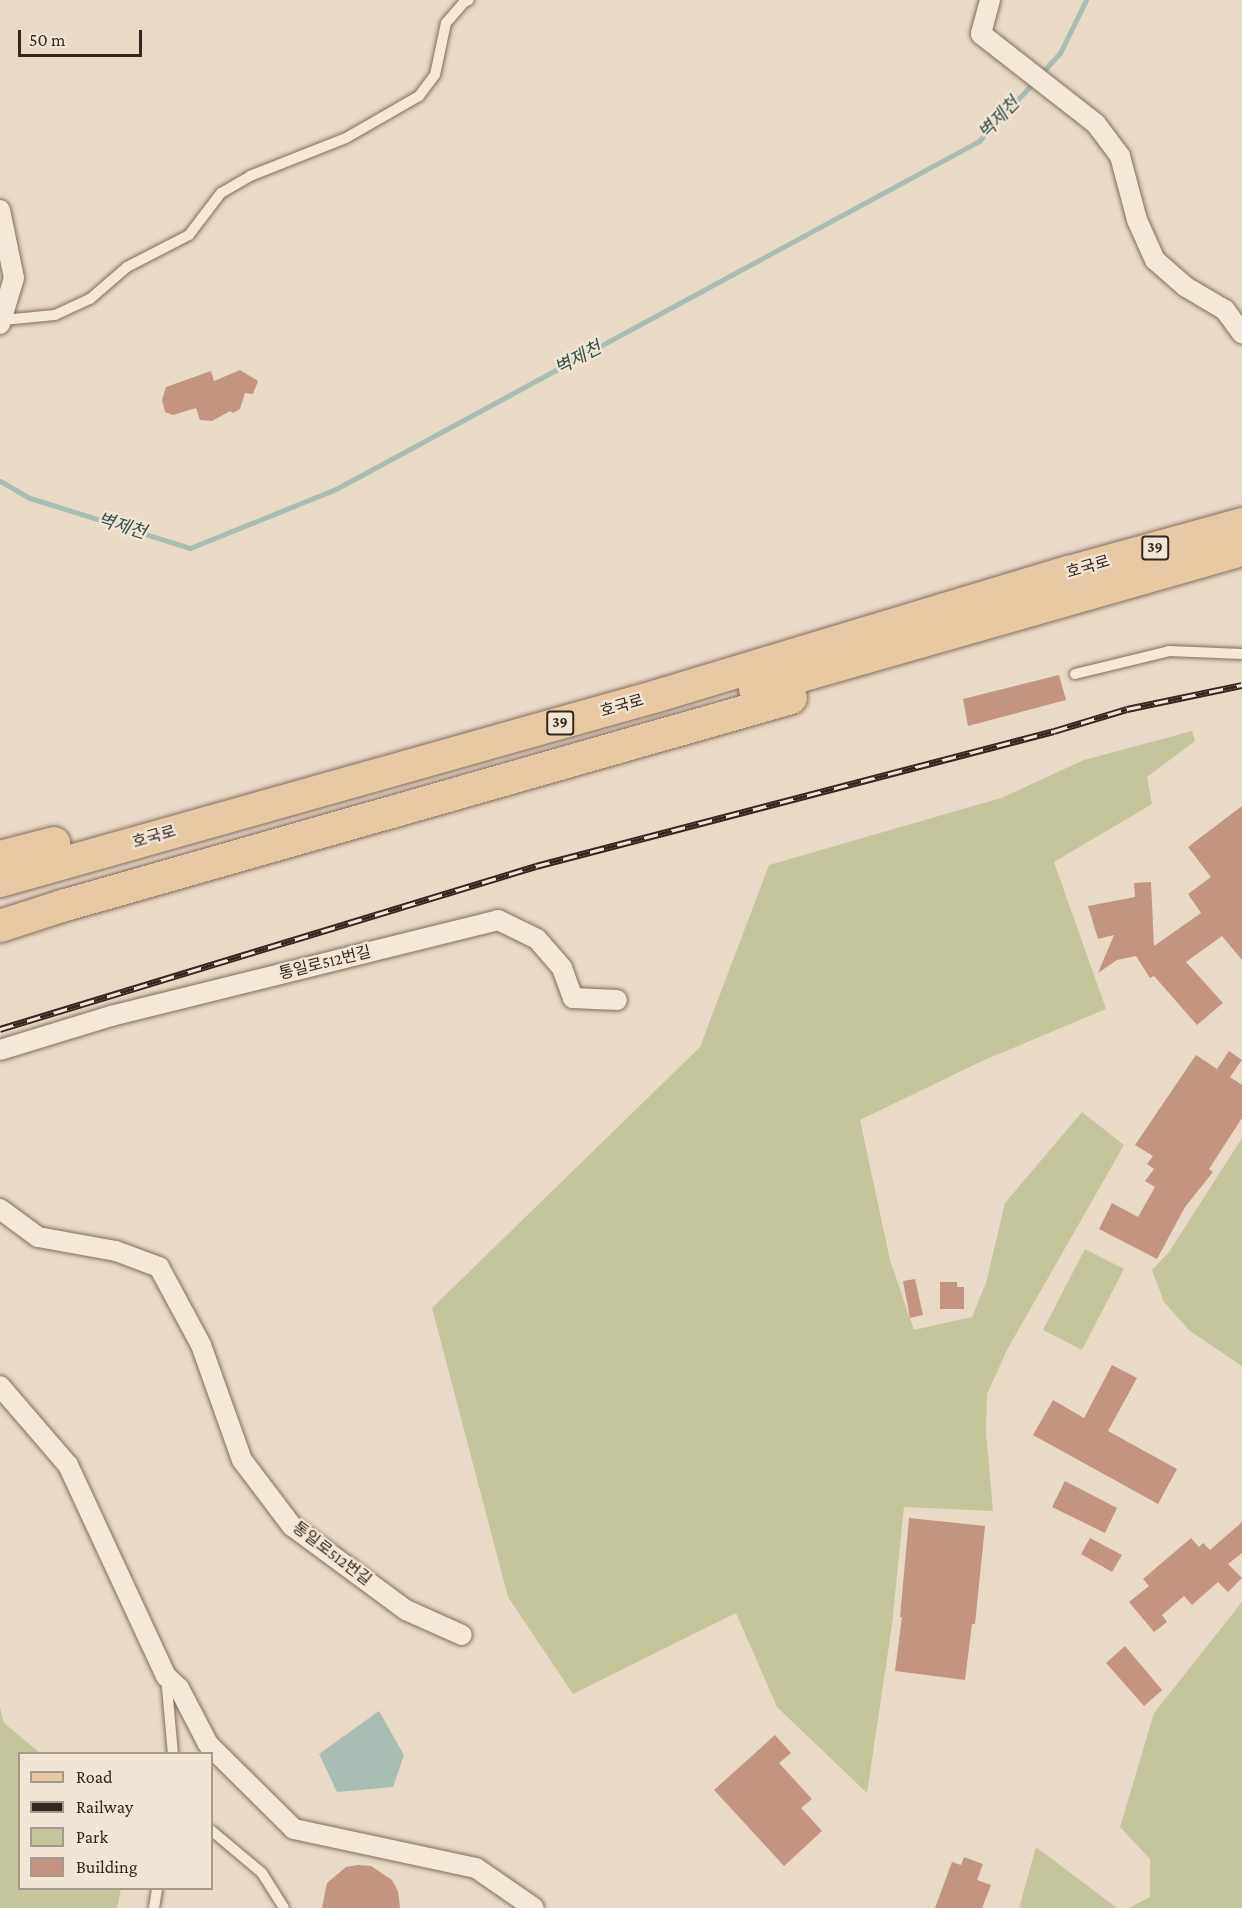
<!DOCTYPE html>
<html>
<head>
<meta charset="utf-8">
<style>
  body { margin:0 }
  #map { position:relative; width:1242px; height:1908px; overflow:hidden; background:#e9dac7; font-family:"Crimson Pro","Noto Sans KR",serif }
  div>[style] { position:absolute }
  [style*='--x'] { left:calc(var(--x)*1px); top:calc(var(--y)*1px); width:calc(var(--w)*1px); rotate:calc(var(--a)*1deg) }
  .green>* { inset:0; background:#c5c59c }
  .water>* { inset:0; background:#a8bdb4 }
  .stream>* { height:5px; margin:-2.5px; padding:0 2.5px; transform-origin:2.5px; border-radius:2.5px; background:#a8bdb4 }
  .building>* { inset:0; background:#c29481 }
  .roads { filter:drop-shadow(0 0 2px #826d5e) drop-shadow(0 0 2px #826d5e) }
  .service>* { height:10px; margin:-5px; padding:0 5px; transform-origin:5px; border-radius:5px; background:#f4e9d9 }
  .minor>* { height:20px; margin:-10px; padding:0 10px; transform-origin:10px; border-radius:10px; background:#f4e9d9 }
  .primary>* { height:32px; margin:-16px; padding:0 16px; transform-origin:16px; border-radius:16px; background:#e7c9a4 }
  .rail>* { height:7px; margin-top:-3.5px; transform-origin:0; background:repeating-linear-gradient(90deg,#f1e5d6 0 14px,#342720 0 28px); box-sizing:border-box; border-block:2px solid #342720 }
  span { translate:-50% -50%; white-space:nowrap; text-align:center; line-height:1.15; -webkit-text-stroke:4.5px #f1e5d6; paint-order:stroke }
  .shield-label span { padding:2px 4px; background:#f1e5d6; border:2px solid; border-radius:4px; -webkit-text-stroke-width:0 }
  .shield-label { font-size:15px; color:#342720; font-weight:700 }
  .street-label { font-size:16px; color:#342720 }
  .water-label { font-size:18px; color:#31524c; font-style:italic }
  .legend { position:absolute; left:18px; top:1752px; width:195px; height:138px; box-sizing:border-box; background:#f1e5d6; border:2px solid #a5998d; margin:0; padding:8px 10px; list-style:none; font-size:18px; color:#342720 }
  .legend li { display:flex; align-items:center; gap:12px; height:30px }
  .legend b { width:30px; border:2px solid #a5998d }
  .scale { position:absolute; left:18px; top:30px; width:124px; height:27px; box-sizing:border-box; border:3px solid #342720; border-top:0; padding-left:8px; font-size:18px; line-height:21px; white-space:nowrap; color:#342720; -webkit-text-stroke:4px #f1e5d6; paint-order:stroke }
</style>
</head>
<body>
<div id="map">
  <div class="green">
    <div style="clip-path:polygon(1192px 731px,1195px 741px,1147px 777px,1152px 804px,1054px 862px,1106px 1009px,982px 1061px,860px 1120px,890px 1260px,914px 1330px,972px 1317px,986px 1283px,1005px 1203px,1082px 1112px,1124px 1145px,1008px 1348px,987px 1394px,986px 1431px,993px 1511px,904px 1507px,892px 1625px,867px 1793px,777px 1707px,736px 1613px,573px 1694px,508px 1597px,432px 1308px,700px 1047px,769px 865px,1001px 798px,1084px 760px)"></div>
    <div style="clip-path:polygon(1242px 1138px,1242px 1366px,1190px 1331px,1164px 1302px,1152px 1270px,1169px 1252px)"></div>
    <div style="clip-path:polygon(1085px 1249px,1124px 1269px,1082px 1350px,1043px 1330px)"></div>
    <div style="clip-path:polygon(1242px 1602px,1242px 1908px,1129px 1908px,1150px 1897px,1150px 1859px,1120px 1827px,1154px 1713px)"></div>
    <div style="clip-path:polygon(0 1707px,4px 1723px,40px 1753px,20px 1754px,20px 1888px,121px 1889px,117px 1908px,0 1908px)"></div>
    <div style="clip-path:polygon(1036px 1847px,1117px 1908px,1019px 1908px)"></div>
  </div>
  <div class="water">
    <div style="clip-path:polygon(379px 1711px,404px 1755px,393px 1787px,337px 1792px,319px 1754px)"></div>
  </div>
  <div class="stream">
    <div style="--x:1040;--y:75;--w:30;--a:-48"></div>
    <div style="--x:1060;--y:53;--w:59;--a:-63.9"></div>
    <div style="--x:0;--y:481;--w:34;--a:30"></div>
    <div style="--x:30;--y:498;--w:168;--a:17.4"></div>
    <div style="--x:190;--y:548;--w:157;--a:-22"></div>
    <div style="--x:336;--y:489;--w:731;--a:-28.42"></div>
    <div style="--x:979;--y:141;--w:81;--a:-47"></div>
  </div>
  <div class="building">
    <div style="clip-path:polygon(240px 370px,258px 381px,253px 394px,245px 393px,240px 409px,233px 413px,230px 411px,212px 421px,200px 420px,196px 408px,173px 415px,165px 412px,162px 400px,166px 387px,211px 371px,214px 381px)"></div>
    <div style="clip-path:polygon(1059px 675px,1066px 700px,968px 726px,963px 699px)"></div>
    <div style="clip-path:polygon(1242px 806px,1242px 960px,1222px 936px,1186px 962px,1223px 1003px,1197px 1025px,1154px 976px,1150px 978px,1136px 956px,1117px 960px,1098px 973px,1114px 935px,1098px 939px,1088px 906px,1135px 897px,1134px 883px,1151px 882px,1154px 946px,1201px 913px,1188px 894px,1211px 877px,1188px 847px)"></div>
    <div style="clip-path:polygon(1229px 1051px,1242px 1060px,1230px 1077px,1242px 1085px,1242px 1118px,1209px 1169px,1213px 1172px,1185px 1207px,1157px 1259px,1099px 1229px,1112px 1203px,1138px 1217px,1155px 1187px,1145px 1181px,1154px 1169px,1147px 1164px,1153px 1156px,1135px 1145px,1196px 1055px,1217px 1069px)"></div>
    <div style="clip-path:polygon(915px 1279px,923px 1315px,910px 1318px,903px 1281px)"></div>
    <div style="clip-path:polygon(940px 1282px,957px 1282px,957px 1287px,964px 1287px,964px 1309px,940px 1309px)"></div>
    <div style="clip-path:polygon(1112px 1365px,1137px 1378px,1108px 1431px,1177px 1469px,1158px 1504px,1033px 1435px,1053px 1400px,1084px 1418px)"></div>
    <div style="clip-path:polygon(1065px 1481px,1117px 1508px,1105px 1533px,1052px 1507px)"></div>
    <div style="clip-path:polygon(909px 1518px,985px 1526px,975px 1624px,972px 1624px,965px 1680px,895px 1671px,902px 1617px,900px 1617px)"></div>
    <div style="clip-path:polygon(1242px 1522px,1242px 1553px,1228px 1564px,1242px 1578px,1228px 1592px,1218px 1582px,1192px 1605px,1184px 1596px,1162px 1615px,1167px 1622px,1154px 1632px,1129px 1602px,1149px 1586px,1143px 1579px,1191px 1538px,1199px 1547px,1203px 1543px,1210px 1550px)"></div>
    <div style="clip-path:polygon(1090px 1538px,1122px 1555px,1112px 1572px,1081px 1554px)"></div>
    <div style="clip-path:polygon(1125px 1646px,1162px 1690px,1144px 1706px,1106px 1663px)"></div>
    <div style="clip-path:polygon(775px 1735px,791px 1753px,779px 1763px,812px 1799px,801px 1808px,822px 1831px,784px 1866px,714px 1790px)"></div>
    <div style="clip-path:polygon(964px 1857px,983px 1864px,977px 1880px,991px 1885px,982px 1908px,935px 1908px,952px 1862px,961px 1865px)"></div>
    <div style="clip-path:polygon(358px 1865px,371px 1866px,392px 1880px,398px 1891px,400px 1908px,322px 1908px,327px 1883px,346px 1867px)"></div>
  </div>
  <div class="roads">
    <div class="service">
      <div style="--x:3;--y:320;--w:52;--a:-5.5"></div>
      <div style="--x:55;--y:315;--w:38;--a:-25"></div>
      <div style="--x:90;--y:299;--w:49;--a:-40.9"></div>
      <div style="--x:127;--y:267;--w:70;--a:-27.3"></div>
      <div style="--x:189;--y:235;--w:53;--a:-52.7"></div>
      <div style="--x:221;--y:193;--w:34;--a:-30"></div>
      <div style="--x:250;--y:176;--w:103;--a:-21.6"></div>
      <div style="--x:346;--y:138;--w:84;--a:-29.9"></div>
      <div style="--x:419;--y:96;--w:26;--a:-53"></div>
      <div style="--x:435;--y:75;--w:53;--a:-78.1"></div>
      <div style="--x:446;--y:23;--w:28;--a:-49"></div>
      <div style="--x:464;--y:2;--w:5;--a:-22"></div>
      <div style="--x:1075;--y:674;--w:97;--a:-13.7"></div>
      <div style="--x:1169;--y:651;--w:73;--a:2.4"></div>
      <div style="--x:166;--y:1676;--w:78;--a:84.9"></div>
      <div style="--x:212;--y:1831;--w:65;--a:40"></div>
      <div style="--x:262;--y:1873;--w:41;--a:57.8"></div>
      <div style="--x:154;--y:1908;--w:20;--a:-81"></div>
    </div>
    <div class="minor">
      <div style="--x:990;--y:0;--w:35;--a:105"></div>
      <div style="--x:981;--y:34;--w:146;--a:38"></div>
      <div style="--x:1096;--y:124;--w:40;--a:53"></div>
      <div style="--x:1120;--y:156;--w:66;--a:75.1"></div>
      <div style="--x:1137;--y:220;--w:44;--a:65.8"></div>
      <div style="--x:1155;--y:260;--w:41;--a:41.1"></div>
      <div style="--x:1186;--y:287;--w:45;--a:30.5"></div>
      <div style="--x:1225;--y:310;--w:29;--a:54"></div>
      <div style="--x:0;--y:210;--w:69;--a:78.4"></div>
      <div style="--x:14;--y:278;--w:48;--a:106.9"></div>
      <div style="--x:0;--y:1050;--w:116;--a:-17"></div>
      <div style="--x:111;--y:1016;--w:399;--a:-13.9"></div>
      <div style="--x:498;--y:920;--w:43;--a:26"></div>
      <div style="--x:537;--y:939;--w:38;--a:49"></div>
      <div style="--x:562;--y:968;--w:32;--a:70"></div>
      <div style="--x:573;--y:998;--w:44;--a:2.6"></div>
      <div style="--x:0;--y:1209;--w:47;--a:36.4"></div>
      <div style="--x:38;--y:1237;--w:79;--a:10.2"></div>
      <div style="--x:116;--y:1251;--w:46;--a:20.4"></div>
      <div style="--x:159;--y:1267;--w:89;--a:61.7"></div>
      <div style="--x:201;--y:1345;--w:122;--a:70.4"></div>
      <div style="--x:242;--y:1460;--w:83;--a:52.9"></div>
      <div style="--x:292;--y:1526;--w:142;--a:36.4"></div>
      <div style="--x:406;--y:1610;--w:61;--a:24.1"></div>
      <div style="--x:0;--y:1386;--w:104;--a:49.3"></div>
      <div style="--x:68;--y:1465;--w:233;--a:65.1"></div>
      <div style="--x:166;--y:1676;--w:18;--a:43"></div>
      <div style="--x:179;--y:1688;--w:63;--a:62.6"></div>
      <div style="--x:208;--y:1744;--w:121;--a:44.7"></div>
      <div style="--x:294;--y:1829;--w:186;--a:12.1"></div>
      <div style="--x:476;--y:1868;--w:70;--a:34.6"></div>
    </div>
    <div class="primary">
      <div style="--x:755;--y:689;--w:506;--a:-15.93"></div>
      <div style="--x:0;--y:857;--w:56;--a:-14.5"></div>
      <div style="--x:0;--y:881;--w:683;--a:-15.73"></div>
      <div style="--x:657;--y:696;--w:430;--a:-16.8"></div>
      <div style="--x:1069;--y:572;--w:180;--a:-15.5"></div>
      <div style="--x:0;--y:926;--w:65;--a:-17.9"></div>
      <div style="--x:62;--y:906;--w:758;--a:-15.92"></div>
    </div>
  </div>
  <div class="rail">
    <div style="--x:0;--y:1029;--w:560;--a:-16.91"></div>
    <div style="--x:536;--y:866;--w:535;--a:-14.61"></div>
    <div style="--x:1054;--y:731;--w:76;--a:-16.8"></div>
    <div style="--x:1127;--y:709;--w:117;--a:-11.8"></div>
  </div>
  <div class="shield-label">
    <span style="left:1155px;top:548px">39</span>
    <span style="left:560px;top:723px">39</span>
  </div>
  <div class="street-label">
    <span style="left:1088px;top:567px;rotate:-16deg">호국로</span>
    <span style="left:622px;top:706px;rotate:-16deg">호국로</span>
    <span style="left:154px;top:837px;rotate:-16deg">호국로</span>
    <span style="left:325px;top:963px;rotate:-14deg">통일로512번길</span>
    <span style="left:332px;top:1554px;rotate:37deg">통일로512번길</span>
  </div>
  <div class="water-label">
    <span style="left:999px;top:118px;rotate:-46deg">벽제천</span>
    <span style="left:578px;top:358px;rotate:-28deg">벽제천</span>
    <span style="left:122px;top:526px;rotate:17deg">벽제천</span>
  </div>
  <ul class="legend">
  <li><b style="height:8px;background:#e7c9a4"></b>Road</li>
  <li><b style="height:8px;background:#342720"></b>Railway</li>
  <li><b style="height:16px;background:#c5c59c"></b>Park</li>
  <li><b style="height:16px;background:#c29481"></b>Building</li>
  </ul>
  <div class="scale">50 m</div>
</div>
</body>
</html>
